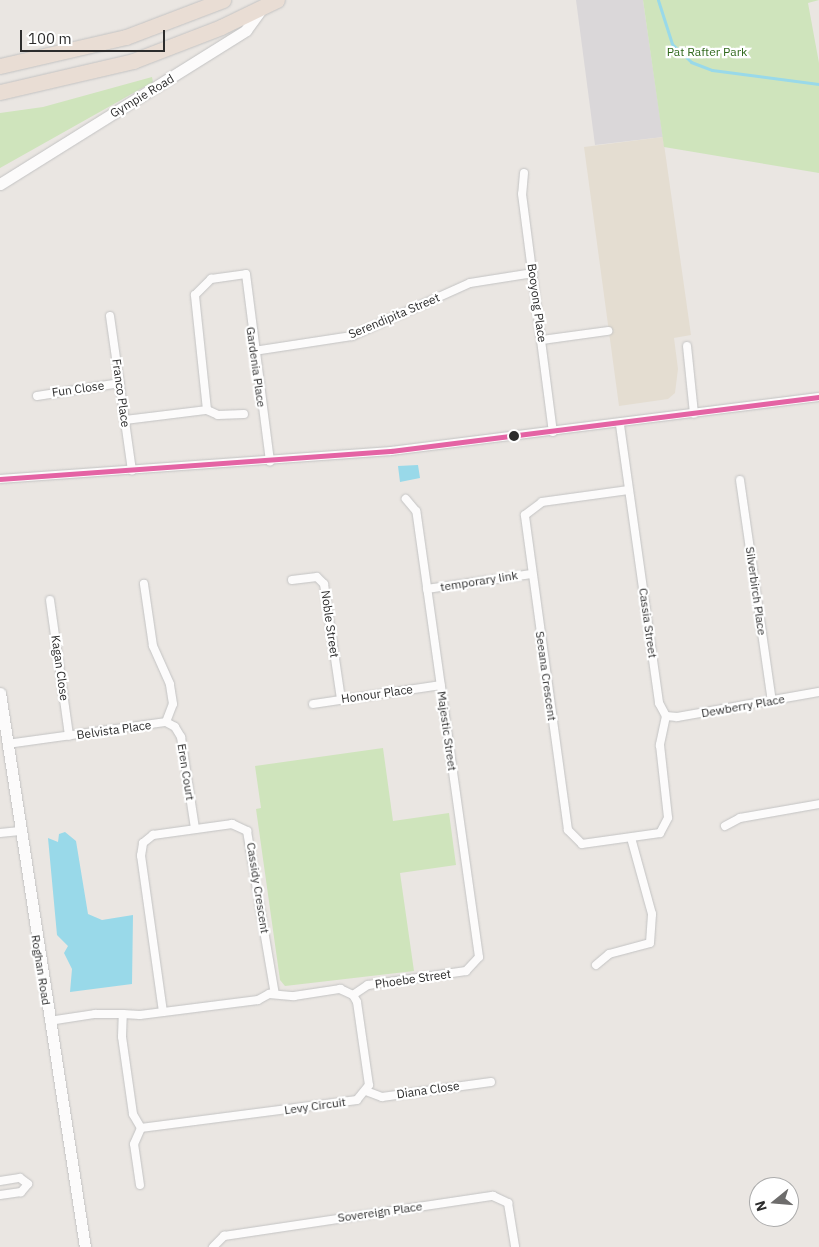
<!DOCTYPE html>
<html>
<head>
<meta charset="utf-8">
<style>
  body { margin:0 }
  #map { position:relative; width:819px; height:1247px; overflow:hidden; background:#eae6e2; font-family:"IBM Plex Sans",sans-serif }
  div>[style] { position:absolute }
  [style*='--x'] { left:calc(var(--x)*1px); top:calc(var(--y)*1px); width:calc(var(--w)*1px); rotate:calc(var(--a)*1deg) }
  .industrial>* { inset:0; background:#dad7d9 }
  .education>* { inset:0; background:#e4ddd1 }
  .green>* { inset:0; background:#cfe4bc }
  .water>* { inset:0; background:#99d9e9 }
  .stream>* { height:3px; margin:-1.5px; padding:0 1.5px; transform-origin:1.5px; border-radius:1.5px; background:#99d9e9 }
  .roads { filter:drop-shadow(0 0 1px #c3c3c3) drop-shadow(0 0 1px #c3c3c3) }
  .street>* { height:8px; margin:-4px; padding:0 4px; transform-origin:4px; border-radius:4px; background:#fcfbfb }
  .secondary>* { height:11px; margin:-5.5px; padding:0 5.5px; transform-origin:5.5px; border-radius:5.5px; background:#fcfbfb }
  .highway>* { height:15px; margin:-7.5px; padding:0 7.5px; transform-origin:7.5px; border-radius:7.5px; background:#e9ddd4 }
  .bus-1>* { height:5px; margin:-2.5px; padding:0 2.5px; transform-origin:2.5px; border-radius:2.5px; background:#e463a4 }
  .dots>* { width:14px; height:14px; translate:-50% -50%; box-sizing:border-box; border:2px solid #fff; border-radius:50% }
  span { translate:-50% -50%; white-space:nowrap; text-align:center; line-height:1.15; -webkit-text-stroke:4.5px #fff; paint-order:stroke }
  .park-label { font-size:12px; color:#31691d }
  .street-label { font-size:12px; color:#2c2c2c }
  .north { position:absolute; left:749px; top:1177px; width:50px; height:50px; box-sizing:border-box; background:#fff; border:1px solid #ababab; border-radius:50%; rotate:253deg; font-size:14px; font-weight:700; line-height:20px; text-align:center; color:#2c2c2c }
  .north::after { content:''; display:block; margin:auto; width:18px; height:22px; background:#6e6d6c; clip-path:polygon(50% 0,100% 100%,50% 72%,0 100%) }
  .scale { position:absolute; left:20px; top:30px; width:145px; height:22px; box-sizing:border-box; border:2px solid #2c2c2c; border-top:0; padding-left:6px; font-size:15px; line-height:18px; white-space:nowrap; color:#2c2c2c; -webkit-text-stroke:4px #fff; paint-order:stroke }
</style>
</head>
<body>
<div id="map">
  <div class="industrial">
    <div style="clip-path:polygon(576px 0,643px 0,663px 137px,595px 145px)"></div>
  </div>
  <div class="education">
    <div style="clip-path:polygon(663px 137px,691px 335px,674px 338px,678px 369px,675px 393px,668px 399px,619px 406px,584px 147px)"></div>
  </div>
  <div class="green">
    <div style="clip-path:polygon(643px 0,819px 0,808px 3px,819px 63px,819px 173px,664px 147px)"></div>
    <div style="clip-path:polygon(152px 77px,153px 82px,0 168px,0 113px,43px 107px)"></div>
    <div style="clip-path:polygon(383px 748px,393px 821px,449px 813px,456px 865px,400px 873px,414px 971px,285px 986px,280px 980px,256px 809px,261px 808px,255px 766px)"></div>
  </div>
  <div class="water">
    <div style="clip-path:polygon(418px 465px,420px 478px,400px 482px,398px 466px)"></div>
    <div style="clip-path:polygon(65px 832px,76px 841px,88px 914px,102px 920px,133px 915px,132px 984px,70px 992px,72px 969px,64px 953px,68px 946px,57px 935px,48px 838px,58px 842px,59px 834px)"></div>
  </div>
  <div class="stream">
    <div style="--x:658;--y:0;--w:46;--a:72.3"></div>
    <div style="--x:672;--y:44;--w:26;--a:43"></div>
    <div style="--x:691;--y:62;--w:22;--a:21"></div>
    <div style="--x:712;--y:70;--w:108;--a:7.5"></div>
  </div>
  <div class="roads">
    <div class="street">
      <div style="--x:524;--y:173;--w:21;--a:95"></div>
      <div style="--x:522;--y:194;--w:240;--a:82.6"></div>
      <div style="--x:110;--y:316;--w:156;--a:81.9"></div>
      <div style="--x:542;--y:340;--w:67;--a:-7.8"></div>
      <div style="--x:687;--y:346;--w:68;--a:84.1"></div>
      <div style="--x:254;--y:351;--w:99;--a:-8.7"></div>
      <div style="--x:352;--y:336;--w:129;--a:-24.2"></div>
      <div style="--x:470;--y:283;--w:64;--a:-9"></div>
      <div style="--x:37;--y:396;--w:84;--a:-8.9"></div>
      <div style="--x:207;--y:410;--w:12;--a:24"></div>
      <div style="--x:218;--y:415;--w:26;--a:-2"></div>
      <div style="--x:125;--y:420;--w:83;--a:-7"></div>
      <div style="--x:207;--y:410;--w:116;--a:-96"></div>
      <div style="--x:195;--y:295;--w:23;--a:-45"></div>
      <div style="--x:211;--y:279;--w:35;--a:-8"></div>
      <div style="--x:246;--y:274;--w:189;--a:82.7"></div>
      <div style="--x:620;--y:425;--w:281;--a:82"></div>
      <div style="--x:659;--y:703;--w:15;--a:62"></div>
      <div style="--x:666;--y:716;--w:30;--a:102"></div>
      <div style="--x:660;--y:745;--w:73;--a:83.7"></div>
      <div style="--x:668;--y:818;--w:17;--a:118"></div>
      <div style="--x:660;--y:833;--w:79;--a:172"></div>
      <div style="--x:582;--y:844;--w:20;--a:-135"></div>
      <div style="--x:568;--y:830;--w:318;--a:-97.8"></div>
      <div style="--x:525;--y:515;--w:21;--a:-37"></div>
      <div style="--x:542;--y:502;--w:87;--a:-7.9"></div>
      <div style="--x:0;--y:479;--w:392;--a:-4.1"></div>
      <div style="--x:391;--y:451;--w:431;--a:-7.2"></div>
      <div style="--x:740;--y:480;--w:223;--a:81.8"></div>
      <div style="--x:292;--y:580;--w:25;--a:-7"></div>
      <div style="--x:317;--y:577;--w:10;--a:45"></div>
      <div style="--x:324;--y:584;--w:116;--a:81.6"></div>
      <div style="--x:427;--y:589;--w:105;--a:-8.2"></div>
      <div style="--x:50;--y:600;--w:137;--a:82"></div>
      <div style="--x:313;--y:704;--w:129;--a:-8.4"></div>
      <div style="--x:666;--y:716;--w:11;--a:5"></div>
      <div style="--x:677;--y:717;--w:144;--a:-10"></div>
      <div style="--x:166;--y:722;--w:10;--a:29"></div>
      <div style="--x:175;--y:727;--w:12;--a:59"></div>
      <div style="--x:181;--y:737;--w:93;--a:81.3"></div>
      <div style="--x:7;--y:744;--w:161;--a:-7.9"></div>
      <div style="--x:166;--y:722;--w:19;--a:-69"></div>
      <div style="--x:173;--y:704;--w:20;--a:-99"></div>
      <div style="--x:170;--y:684;--w:42;--a:-114.1"></div>
      <div style="--x:153;--y:646;--w:63;--a:-98.3"></div>
      <div style="--x:725;--y:826;--w:17;--a:-28"></div>
      <div style="--x:740;--y:818;--w:80;--a:-10"></div>
      <div style="--x:0;--y:833;--w:20;--a:-6"></div>
      <div style="--x:596;--y:965;--w:17;--a:-40"></div>
      <div style="--x:609;--y:954;--w:42;--a:-15"></div>
      <div style="--x:650;--y:943;--w:29;--a:-86"></div>
      <div style="--x:652;--y:914;--w:79;--a:-105.4"></div>
      <div style="--x:353;--y:995;--w:18;--a:-34"></div>
      <div style="--x:368;--y:985;--w:99;--a:-8.1"></div>
      <div style="--x:466;--y:971;--w:19;--a:-47"></div>
      <div style="--x:479;--y:957;--w:450;--a:-98"></div>
      <div style="--x:416;--y:511;--w:16;--a:-130"></div>
      <div style="--x:163;--y:1012;--w:158;--a:-98"></div>
      <div style="--x:141;--y:856;--w:13;--a:-81"></div>
      <div style="--x:143;--y:843;--w:13;--a:-39"></div>
      <div style="--x:153;--y:835;--w:80;--a:-7.9"></div>
      <div style="--x:232;--y:824;--w:17;--a:25"></div>
      <div style="--x:247;--y:831;--w:165;--a:80.3"></div>
      <div style="--x:49;--y:1021;--w:47;--a:-8.7"></div>
      <div style="--x:95;--y:1014;--w:28;--a:0"></div>
      <div style="--x:123;--y:1014;--w:17;--a:3"></div>
      <div style="--x:140;--y:1015;--w:119;--a:-7.2"></div>
      <div style="--x:258;--y:1000;--w:13;--a:-29"></div>
      <div style="--x:269;--y:994;--w:25;--a:5"></div>
      <div style="--x:294;--y:996;--w:47;--a:-8.7"></div>
      <div style="--x:340;--y:989;--w:14;--a:25"></div>
      <div style="--x:353;--y:995;--w:8;--a:60"></div>
      <div style="--x:357;--y:1002;--w:84;--a:81.8"></div>
      <div style="--x:369;--y:1085;--w:19;--a:129"></div>
      <div style="--x:357;--y:1100;--w:218;--a:172.6"></div>
      <div style="--x:141;--y:1128;--w:16;--a:-120"></div>
      <div style="--x:133;--y:1114;--w:78;--a:-98.1"></div>
      <div style="--x:122;--y:1037;--w:23;--a:-88"></div>
      <div style="--x:366;--y:1091;--w:17;--a:21"></div>
      <div style="--x:382;--y:1097;--w:110;--a:-7.8"></div>
      <div style="--x:0;--y:1181;--w:20;--a:-9"></div>
      <div style="--x:20;--y:1178;--w:10;--a:37"></div>
      <div style="--x:28;--y:1184;--w:11;--a:131"></div>
      <div style="--x:21;--y:1192;--w:21;--a:172"></div>
      <div style="--x:140;--y:1185;--w:41;--a:-98.3"></div>
      <div style="--x:134;--y:1144;--w:17;--a:-66"></div>
      <div style="--x:213;--y:1247;--w:16;--a:-45"></div>
      <div style="--x:224;--y:1236;--w:272;--a:-8.5"></div>
      <div style="--x:493;--y:1196;--w:17;--a:25"></div>
      <div style="--x:508;--y:1203;--w:44;--a:80.8"></div>
    </div>
    <div class="secondary">
      <div style="--x:0;--y:184;--w:290;--a:-32"></div>
      <div style="--x:246;--y:30;--w:26;--a:-54"></div>
      <div style="--x:0;--y:693;--w:560;--a:81.28"></div>
    </div>
    <div class="highway">
      <div style="--x:0;--y:66;--w:129;--a:-13"></div>
      <div style="--x:126;--y:37;--w:104;--a:-20.9"></div>
      <div style="--x:0;--y:92;--w:137;--a:-13.1"></div>
      <div style="--x:133;--y:61;--w:94;--a:-21.1"></div>
      <div style="--x:221;--y:27;--w:62;--a:-25.7"></div>
    </div>
  </div>
  <div class="bus-1">
    <div style="--x:0;--y:479;--w:392;--a:-4.1"></div>
    <div style="--x:391;--y:451;--w:431;--a:-7.2"></div>
  </div>
  <div class="dots">
    <div style="left:514px;top:436px;background:#2c2c2c"></div>
  </div>
  <div class="park-label">
    <span style="left:707px;top:52px">Pat Rafter Park</span>
  </div>
  <div class="street-label">
    <span style="left:142px;top:96px;rotate:-31deg">Gympie Road</span>
    <span style="left:537px;top:303px;rotate:82deg">Booyong Place</span>
    <span style="left:394px;top:316px;rotate:-23deg">Serendipita Street</span>
    <span style="left:256px;top:367px;rotate:82deg">Gardenia Place</span>
    <span style="left:78px;top:389px;rotate:-8deg">Fun Close</span>
    <span style="left:121px;top:393px;rotate:82deg">Franco Place</span>
    <span style="left:479px;top:581px;rotate:-9deg">temporary link</span>
    <span style="left:756px;top:591px;rotate:82deg">Silverbirch Place</span>
    <span style="left:648px;top:623px;rotate:82deg">Cassia Street</span>
    <span style="left:330px;top:624px;rotate:82deg">Noble Street</span>
    <span style="left:60px;top:668px;rotate:82deg">Kagan Close</span>
    <span style="left:546px;top:676px;rotate:82deg">Seeana Crescent</span>
    <span style="left:377px;top:694px;rotate:-8deg">Honour Place</span>
    <span style="left:743px;top:706px;rotate:-10deg">Dewberry Place</span>
    <span style="left:114px;top:730px;rotate:-8deg">Belvista Place</span>
    <span style="left:447px;top:731px;rotate:82deg">Majestic Street</span>
    <span style="left:186px;top:772px;rotate:81deg">Eren Court</span>
    <span style="left:258px;top:888px;rotate:81deg">Cassidy Crescent</span>
    <span style="left:41px;top:970px;rotate:81deg">Roghan Road</span>
    <span style="left:413px;top:979px;rotate:-8deg">Phoebe Street</span>
    <span style="left:428px;top:1090px;rotate:-8deg">Diana Close</span>
    <span style="left:315px;top:1106px;rotate:-8deg">Levy Circuit</span>
    <span style="left:380px;top:1212px;rotate:-8deg">Sovereign Place</span>
  </div>
  <div class="north">N</div>
  <div class="scale">100 m</div>
</div>
</body>
</html>
